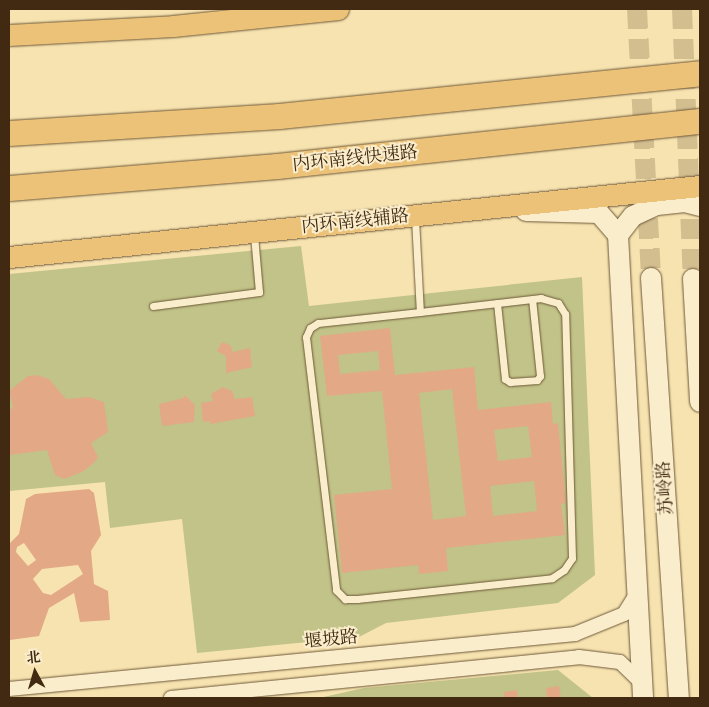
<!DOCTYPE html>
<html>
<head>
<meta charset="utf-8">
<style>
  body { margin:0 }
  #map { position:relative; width:709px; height:707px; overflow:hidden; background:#f7e3b0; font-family:"Libre Caslon Text","Noto Serif SC",serif }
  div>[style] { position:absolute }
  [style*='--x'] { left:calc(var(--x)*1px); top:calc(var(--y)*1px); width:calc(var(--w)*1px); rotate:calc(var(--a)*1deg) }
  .green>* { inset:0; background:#c1c388 }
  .building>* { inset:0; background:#e3a986 }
  .secondary-tunnel>* { height:20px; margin-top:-10px; transform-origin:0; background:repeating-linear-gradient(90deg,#d3be90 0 20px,transparent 0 30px) }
  .roads { filter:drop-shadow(0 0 1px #6e5839) drop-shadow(0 0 1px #6e5839) }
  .lane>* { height:7px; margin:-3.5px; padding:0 3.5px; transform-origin:3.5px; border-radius:3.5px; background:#faedcc }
  .street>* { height:14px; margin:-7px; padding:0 7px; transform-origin:7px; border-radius:7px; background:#faedcc }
  .secondary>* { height:20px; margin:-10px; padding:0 10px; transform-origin:10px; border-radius:10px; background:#faedcc }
  .primary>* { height:21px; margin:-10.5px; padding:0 10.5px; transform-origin:10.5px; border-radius:10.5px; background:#ecc278 }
  .highway>* { height:25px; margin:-12.5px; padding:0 12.5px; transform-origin:12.5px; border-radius:12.5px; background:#ecc278 }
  span { translate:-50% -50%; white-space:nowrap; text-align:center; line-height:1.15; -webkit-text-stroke:4px #faedcc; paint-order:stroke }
  .street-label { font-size:18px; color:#412a11 }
  .frame { position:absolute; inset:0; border:10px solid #412a11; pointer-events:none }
  .north { position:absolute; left:10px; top:647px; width:50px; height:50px; -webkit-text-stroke:4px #faedcc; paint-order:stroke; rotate:354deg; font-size:14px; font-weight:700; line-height:20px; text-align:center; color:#412a11 }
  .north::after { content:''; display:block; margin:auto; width:18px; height:22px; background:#412a11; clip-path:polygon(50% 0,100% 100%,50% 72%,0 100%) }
</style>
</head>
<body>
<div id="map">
  <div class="green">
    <div style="clip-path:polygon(301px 246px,309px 306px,582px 277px,595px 575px,558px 603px,386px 623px,359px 637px,197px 653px,182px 519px,110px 528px,105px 482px,9px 491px,9px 274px)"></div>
    <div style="clip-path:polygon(558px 670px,593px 698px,319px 698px,364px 688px)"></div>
  </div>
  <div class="building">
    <div style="clip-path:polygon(evenodd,390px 328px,395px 375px,474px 367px,478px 410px,551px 402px,553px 424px,558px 423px,566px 503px,561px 504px,565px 535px,446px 548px,448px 571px,419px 574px,418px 565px,342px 573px,334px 495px,392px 489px,382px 391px,327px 396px,320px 336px,390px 328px,378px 351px,380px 370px,340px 374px,338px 355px,378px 351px,390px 328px,452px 389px,466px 516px,433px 520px,419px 393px,452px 389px,390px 328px,528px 426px,532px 457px,498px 461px,494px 430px,528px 426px,390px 328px,534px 481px,537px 511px,493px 516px,490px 486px,534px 481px)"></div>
    <div style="clip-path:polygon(222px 342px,230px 345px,233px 352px,250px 348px,252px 367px,226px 373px,226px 356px,217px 351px)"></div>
    <div style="clip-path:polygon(37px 375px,49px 379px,66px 399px,89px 397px,104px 402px,108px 432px,91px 443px,98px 457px,95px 462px,82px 472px,64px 479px,55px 475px,47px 450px,9px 455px,9px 412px,13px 406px,9px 391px,28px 376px)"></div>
    <div style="clip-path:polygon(223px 387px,232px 391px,235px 399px,252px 397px,255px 416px,210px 424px,210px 421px,203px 422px,201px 403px,213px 401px,211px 394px)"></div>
    <div style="clip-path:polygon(185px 395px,195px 405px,194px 422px,162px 426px,159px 404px,183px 398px)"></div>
    <div style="clip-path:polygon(evenodd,89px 489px,94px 493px,101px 535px,91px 551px,94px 584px,108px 591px,110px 620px,80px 622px,74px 593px,49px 608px,39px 636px,10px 640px,9px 544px,19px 534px,26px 499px,35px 494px,89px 489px,24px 543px,36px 560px,28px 566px,16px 552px,17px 547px,24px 543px,89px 489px,78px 565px,83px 574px,51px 595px,43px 593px,33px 579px,42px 569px,78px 565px)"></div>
    <div style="clip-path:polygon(559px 686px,561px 698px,547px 698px,546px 688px)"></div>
    <div style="clip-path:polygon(517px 690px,518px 698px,504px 698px,504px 692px)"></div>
  </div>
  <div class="secondary-tunnel">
    <div style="--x:637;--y:9;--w:269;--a:87"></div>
    <div style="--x:682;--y:9;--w:270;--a:87.7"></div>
  </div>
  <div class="roads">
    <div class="lane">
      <div style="--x:415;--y:218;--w:94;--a:87"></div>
      <div style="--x:420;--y:312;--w:103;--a:173.8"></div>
      <div style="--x:318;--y:323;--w:9;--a:148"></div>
      <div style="--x:310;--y:328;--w:10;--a:114"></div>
      <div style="--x:306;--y:337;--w:255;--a:83.2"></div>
      <div style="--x:336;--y:590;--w:13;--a:45"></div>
      <div style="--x:345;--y:599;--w:12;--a:0"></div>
      <div style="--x:357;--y:599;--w:196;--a:-6.1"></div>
      <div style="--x:552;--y:578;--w:14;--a:-34"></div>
      <div style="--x:564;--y:570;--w:14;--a:-56"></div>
      <div style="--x:572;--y:558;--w:244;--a:-91.6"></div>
      <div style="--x:565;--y:314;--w:13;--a:-122"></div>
      <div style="--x:558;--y:303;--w:18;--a:-164"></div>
      <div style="--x:541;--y:298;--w:122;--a:173.4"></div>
      <div style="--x:497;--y:303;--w:76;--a:84"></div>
      <div style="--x:505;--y:379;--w:6;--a:31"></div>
      <div style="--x:510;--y:382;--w:27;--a:-4"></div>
      <div style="--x:537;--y:380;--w:5;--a:-53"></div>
      <div style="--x:540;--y:376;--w:77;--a:-95.9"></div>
      <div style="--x:153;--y:306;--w:107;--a:-7.5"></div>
      <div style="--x:259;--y:292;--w:57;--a:-95"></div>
    </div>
    <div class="street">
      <div style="--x:9;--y:689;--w:569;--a:-5.55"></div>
      <div style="--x:575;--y:634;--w:53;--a:-22.2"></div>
      <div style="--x:624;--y:614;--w:25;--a:-58"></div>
      <div style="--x:171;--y:698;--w:410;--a:-5.7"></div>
      <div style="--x:579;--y:657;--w:41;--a:7"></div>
      <div style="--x:620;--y:662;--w:32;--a:44"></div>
    </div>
    <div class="secondary">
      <div style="--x:526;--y:211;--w:73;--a:1.6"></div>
      <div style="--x:599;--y:213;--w:29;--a:49"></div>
      <div style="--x:618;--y:235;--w:464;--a:86.9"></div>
      <div style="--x:618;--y:235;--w:24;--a:-52"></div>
      <div style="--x:633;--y:216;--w:26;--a:-25"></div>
      <div style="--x:657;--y:205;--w:28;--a:-6"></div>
      <div style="--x:685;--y:202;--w:16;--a:15"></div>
      <div style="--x:651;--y:278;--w:421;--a:86.2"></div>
      <div style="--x:693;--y:279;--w:123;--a:86.7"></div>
    </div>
    <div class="primary">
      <div style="--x:9;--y:35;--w:164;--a:-3.1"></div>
      <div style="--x:173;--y:26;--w:166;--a:-5.9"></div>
      <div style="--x:9;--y:257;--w:695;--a:-5.87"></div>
    </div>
    <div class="highway">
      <div style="--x:9;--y:133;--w:271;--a:-3.6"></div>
      <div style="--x:279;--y:116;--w:423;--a:-5.8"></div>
      <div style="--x:9;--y:188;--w:269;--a:-4.7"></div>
      <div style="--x:277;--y:166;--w:425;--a:-6.1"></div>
    </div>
  </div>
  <div class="street-label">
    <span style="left:355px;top:158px;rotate:-6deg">内环南线快速路</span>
    <span style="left:355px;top:221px;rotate:-6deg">内环南线辅路</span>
    <span style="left:665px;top:488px;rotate:-94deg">苏岭路</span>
    <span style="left:331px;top:639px;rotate:-6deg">堰坡路</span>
  </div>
  <div class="frame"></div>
  <div class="north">北</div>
</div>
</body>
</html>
